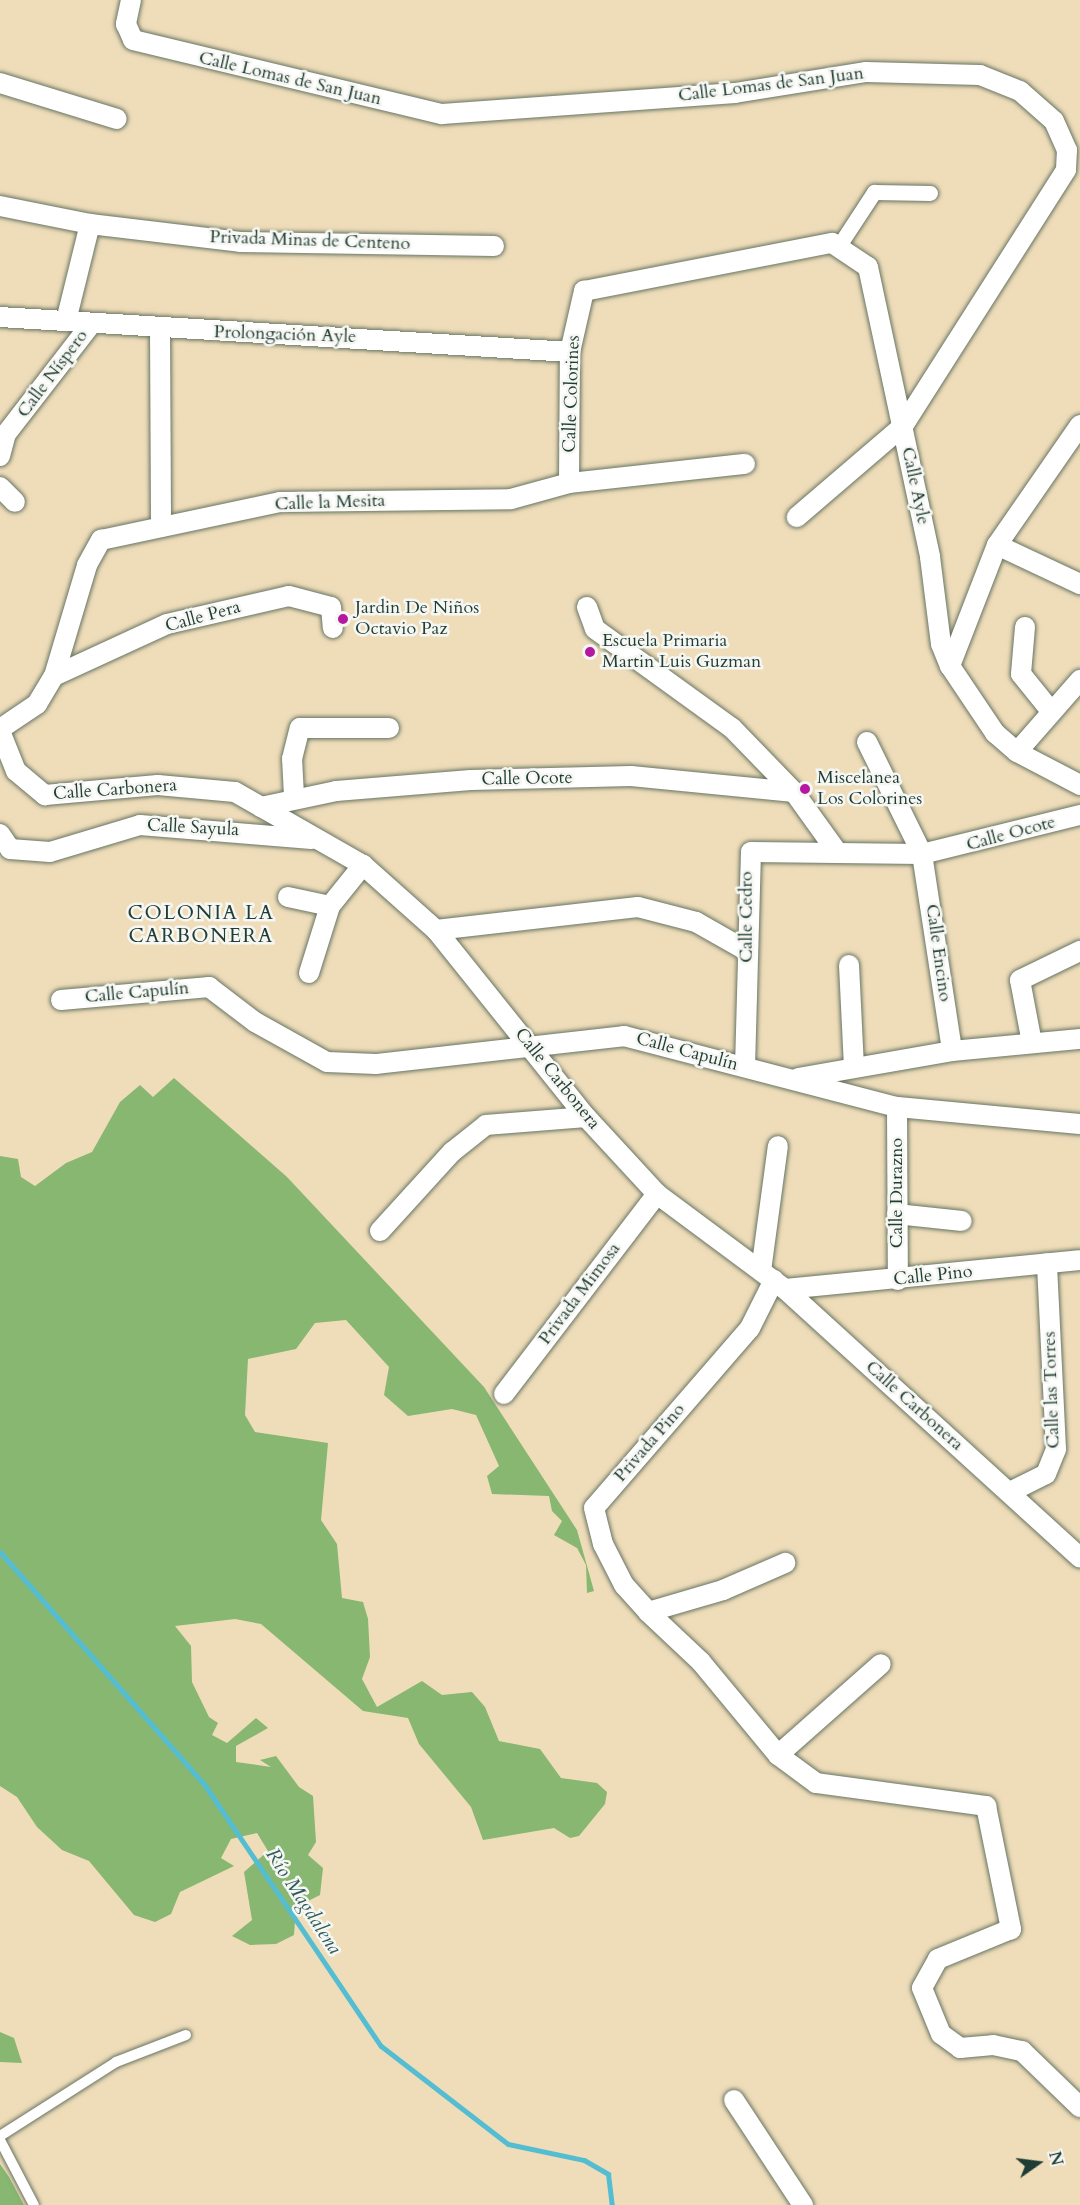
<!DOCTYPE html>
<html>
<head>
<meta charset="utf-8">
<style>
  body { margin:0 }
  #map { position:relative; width:1080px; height:2205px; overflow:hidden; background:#efddba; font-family:Cardo,serif }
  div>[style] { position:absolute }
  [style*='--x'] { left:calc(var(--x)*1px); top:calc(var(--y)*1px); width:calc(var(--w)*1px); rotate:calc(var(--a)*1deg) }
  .forest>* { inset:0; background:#87b771 }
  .stream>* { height:5px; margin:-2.5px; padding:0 2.5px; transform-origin:2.5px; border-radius:2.5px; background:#54bdd2 }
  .roads { filter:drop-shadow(0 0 2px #687563) drop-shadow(0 0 2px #687563) }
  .service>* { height:10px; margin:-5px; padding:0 5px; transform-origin:5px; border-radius:5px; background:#fff }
  .pedestrian>* { height:15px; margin:-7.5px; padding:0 7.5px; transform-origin:7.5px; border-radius:7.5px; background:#fff }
  .minor>* { height:20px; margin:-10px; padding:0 10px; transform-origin:10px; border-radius:10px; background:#fff }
  .dots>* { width:16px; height:16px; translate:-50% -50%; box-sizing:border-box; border:3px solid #f6f6f2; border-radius:50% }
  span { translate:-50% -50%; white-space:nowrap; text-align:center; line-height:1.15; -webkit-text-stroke:5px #f6f6f2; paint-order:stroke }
  .street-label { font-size:18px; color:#1f3d34 }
  .poi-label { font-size:18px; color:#1f3d34 }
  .left { translate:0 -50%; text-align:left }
  .neighbourhood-label { font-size:20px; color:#1f3d34; letter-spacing:1.5px }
  .water-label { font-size:20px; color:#2c5d5c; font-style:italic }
  .north { position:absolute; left:1008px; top:2133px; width:60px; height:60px; -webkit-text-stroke:4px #f6f6f2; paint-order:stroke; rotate:76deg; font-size:16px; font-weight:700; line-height:24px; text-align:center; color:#1f3d34 }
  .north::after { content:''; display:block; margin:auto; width:21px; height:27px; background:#1f3d34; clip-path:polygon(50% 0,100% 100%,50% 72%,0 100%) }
</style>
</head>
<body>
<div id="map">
  <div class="forest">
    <div style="clip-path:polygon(174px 1078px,287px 1177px,484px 1387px,577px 1530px,594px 1591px,587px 1593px,586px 1565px,577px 1548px,554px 1535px,562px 1521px,552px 1511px,549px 1496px,492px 1494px,487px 1476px,499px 1466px,476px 1415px,452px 1409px,408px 1416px,384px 1395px,389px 1367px,346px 1320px,315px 1323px,296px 1349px,248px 1359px,245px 1415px,255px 1432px,328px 1443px,321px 1520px,337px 1544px,342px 1598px,363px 1602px,368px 1619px,370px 1657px,362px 1679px,377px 1707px,422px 1681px,442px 1695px,472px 1692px,485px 1707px,499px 1741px,540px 1749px,561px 1778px,597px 1783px,607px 1792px,605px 1804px,579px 1836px,570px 1838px,554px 1828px,483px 1840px,471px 1807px,419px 1744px,408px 1718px,363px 1711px,261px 1624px,235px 1619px,175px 1626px,191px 1646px,192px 1682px,209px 1717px,218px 1723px,212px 1735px,227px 1743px,256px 1718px,268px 1728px,236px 1746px,236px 1762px,271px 1767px,260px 1760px,276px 1756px,299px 1787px,313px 1796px,316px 1842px,308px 1855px,323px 1868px,320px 1895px,296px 1907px,294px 1935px,276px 1944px,250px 1945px,232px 1936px,252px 1920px,244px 1872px,268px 1851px,257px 1833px,231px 1839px,221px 1858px,234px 1866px,180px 1892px,171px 1914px,155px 1922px,134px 1915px,89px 1861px,62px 1850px,37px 1827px,17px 1797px,0 1786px,0 1156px,18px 1159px,21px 1177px,35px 1186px,66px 1163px,92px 1152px,120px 1102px,140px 1085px,153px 1097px)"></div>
    <div style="clip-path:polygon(0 2032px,14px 2038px,22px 2063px,0 2062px)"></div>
    <div style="clip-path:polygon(0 2164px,9px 2177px,24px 2205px,0 2205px)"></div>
  </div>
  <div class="stream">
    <div style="--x:0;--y:1552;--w:309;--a:48.7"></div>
    <div style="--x:204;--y:1784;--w:316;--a:56"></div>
    <div style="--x:381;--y:2046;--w:160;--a:37.7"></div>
    <div style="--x:508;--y:2144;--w:78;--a:11.9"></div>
    <div style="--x:584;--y:2160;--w:28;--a:30"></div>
    <div style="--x:608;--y:2174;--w:31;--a:83"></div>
  </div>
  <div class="roads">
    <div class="service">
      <div style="--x:0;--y:2136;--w:138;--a:-32.5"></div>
      <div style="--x:116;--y:2062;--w:75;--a:-21.1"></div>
      <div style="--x:0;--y:2140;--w:73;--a:62.4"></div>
    </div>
    <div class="pedestrian">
      <div style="--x:838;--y:247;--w:66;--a:-56.8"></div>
      <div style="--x:874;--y:192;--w:56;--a:1"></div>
    </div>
    <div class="minor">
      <div style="--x:131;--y:0;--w:25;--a:102"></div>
      <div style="--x:126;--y:24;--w:17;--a:66"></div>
      <div style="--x:133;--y:40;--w:318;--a:13.5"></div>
      <div style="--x:442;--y:114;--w:294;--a:-4.1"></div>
      <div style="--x:735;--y:93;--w:133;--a:-9.1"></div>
      <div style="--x:866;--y:72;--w:114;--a:1.5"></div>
      <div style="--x:980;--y:75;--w:43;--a:21.8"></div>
      <div style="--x:1020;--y:91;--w:45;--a:41.4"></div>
      <div style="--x:1054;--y:121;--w:32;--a:66"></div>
      <div style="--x:1067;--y:150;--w:20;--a:93"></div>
      <div style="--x:1066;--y:170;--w:303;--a:122.5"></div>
      <div style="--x:903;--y:426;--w:140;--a:139.4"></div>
      <div style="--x:0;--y:83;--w:122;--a:17.1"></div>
      <div style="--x:0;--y:206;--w:92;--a:11.3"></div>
      <div style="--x:90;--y:224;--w:151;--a:6.8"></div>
      <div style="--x:240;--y:242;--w:254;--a:0.9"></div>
      <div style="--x:0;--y:317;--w:571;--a:3.51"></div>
      <div style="--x:66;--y:321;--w:100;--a:-76.1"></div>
      <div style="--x:160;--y:329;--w:198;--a:89.7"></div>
      <div style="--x:0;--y:456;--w:23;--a:-75"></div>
      <div style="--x:6;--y:434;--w:139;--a:-52.3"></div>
      <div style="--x:569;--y:483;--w:131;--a:-89.6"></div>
      <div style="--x:570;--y:352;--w:63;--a:-77.1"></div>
      <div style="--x:584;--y:291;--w:253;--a:-11"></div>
      <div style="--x:832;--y:243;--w:43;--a:33.7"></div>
      <div style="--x:868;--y:267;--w:297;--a:77.9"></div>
      <div style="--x:930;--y:557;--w:88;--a:82.8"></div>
      <div style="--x:941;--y:644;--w:24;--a:68"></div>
      <div style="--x:950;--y:666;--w:81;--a:56.1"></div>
      <div style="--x:995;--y:733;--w:29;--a:41"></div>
      <div style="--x:1017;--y:752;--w:71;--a:27.6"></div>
      <div style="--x:0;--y:487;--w:21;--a:45"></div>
      <div style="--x:997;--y:545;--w:92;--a:25.2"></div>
      <div style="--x:587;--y:607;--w:23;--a:70"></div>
      <div style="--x:595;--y:629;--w:169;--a:35.9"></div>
      <div style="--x:732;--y:728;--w:89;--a:45.9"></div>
      <div style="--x:794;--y:792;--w:70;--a:54.3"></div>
      <div style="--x:1025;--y:627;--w:47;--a:94.9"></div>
      <div style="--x:1021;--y:674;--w:46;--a:51.1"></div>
      <div style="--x:950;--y:666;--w:130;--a:-68.8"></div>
      <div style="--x:997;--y:545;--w:146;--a:-55.3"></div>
      <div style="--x:54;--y:676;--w:124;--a:-24.7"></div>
      <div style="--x:167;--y:624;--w:125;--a:-12.9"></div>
      <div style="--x:289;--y:596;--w:43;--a:14.7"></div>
      <div style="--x:331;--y:607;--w:21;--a:85"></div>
      <div style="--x:0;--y:729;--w:45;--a:-34"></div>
      <div style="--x:37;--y:704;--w:33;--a:-59"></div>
      <div style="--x:54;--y:676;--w:116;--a:-73.4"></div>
      <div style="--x:87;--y:565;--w:29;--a:-61"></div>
      <div style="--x:101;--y:540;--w:183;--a:-12"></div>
      <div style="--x:280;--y:502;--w:231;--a:-0.7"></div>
      <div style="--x:511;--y:499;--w:60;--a:-15.4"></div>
      <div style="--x:569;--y:483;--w:177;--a:-6.2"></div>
      <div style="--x:0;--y:731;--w:43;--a:68.2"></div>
      <div style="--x:16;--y:771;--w:38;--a:40"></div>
      <div style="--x:45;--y:795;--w:113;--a:-5.1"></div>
      <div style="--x:158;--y:785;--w:77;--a:5.2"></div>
      <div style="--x:235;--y:792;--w:147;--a:29.7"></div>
      <div style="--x:363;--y:865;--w:98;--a:41.7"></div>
      <div style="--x:436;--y:930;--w:240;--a:51.3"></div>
      <div style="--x:586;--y:1117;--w:105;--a:47.3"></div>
      <div style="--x:657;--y:1194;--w:159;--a:36.6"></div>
      <div style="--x:785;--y:1289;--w:399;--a:42.3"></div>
      <div style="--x:867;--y:742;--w:125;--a:63.8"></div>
      <div style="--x:922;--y:854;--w:199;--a:81.3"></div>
      <div style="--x:1017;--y:752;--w:96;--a:-48.8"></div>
      <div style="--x:294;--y:796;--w:37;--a:-93"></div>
      <div style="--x:292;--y:759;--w:32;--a:-76"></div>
      <div style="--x:300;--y:728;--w:89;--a:0"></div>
      <div style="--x:261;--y:807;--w:77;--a:-12"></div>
      <div style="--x:336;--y:791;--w:135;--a:-4.7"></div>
      <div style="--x:471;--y:780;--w:160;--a:-1.4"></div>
      <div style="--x:631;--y:776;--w:164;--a:5.6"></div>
      <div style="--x:0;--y:834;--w:18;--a:56"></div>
      <div style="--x:10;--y:849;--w:40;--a:4.3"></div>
      <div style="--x:50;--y:852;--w:94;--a:-16.7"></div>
      <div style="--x:140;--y:825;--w:172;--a:4.7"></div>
      <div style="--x:288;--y:897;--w:43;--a:12.1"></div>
      <div style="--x:436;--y:930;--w:203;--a:-6.5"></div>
      <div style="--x:638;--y:907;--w:60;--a:14.5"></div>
      <div style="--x:696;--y:922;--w:59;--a:29.6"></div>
      <div style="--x:849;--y:965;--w:102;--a:87.2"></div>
      <div style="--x:309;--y:973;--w:70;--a:-72.6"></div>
      <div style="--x:330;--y:906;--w:53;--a:-51.2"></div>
      <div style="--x:61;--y:1000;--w:149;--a:-5"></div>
      <div style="--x:209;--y:987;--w:58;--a:37.3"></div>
      <div style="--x:255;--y:1022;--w:82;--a:29.1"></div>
      <div style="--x:327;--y:1062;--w:49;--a:2.3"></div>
      <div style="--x:376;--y:1064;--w:250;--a:-6.4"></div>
      <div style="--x:624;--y:1036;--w:282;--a:14.6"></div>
      <div style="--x:897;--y:1107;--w:184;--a:5.3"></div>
      <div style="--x:1032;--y:1043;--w:64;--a:-100.8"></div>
      <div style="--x:1020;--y:980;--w:67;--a:-25.8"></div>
      <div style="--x:745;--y:1067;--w:215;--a:-88.4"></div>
      <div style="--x:751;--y:852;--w:171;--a:0.7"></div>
      <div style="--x:922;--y:854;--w:163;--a:-13.9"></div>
      <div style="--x:798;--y:1078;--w:156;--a:-9.9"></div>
      <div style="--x:952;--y:1051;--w:129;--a:-5.4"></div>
      <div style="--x:897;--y:1107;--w:173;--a:89.7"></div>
      <div style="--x:897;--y:1214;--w:65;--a:6.1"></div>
      <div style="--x:380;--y:1231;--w:107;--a:-47.7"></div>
      <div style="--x:452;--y:1152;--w:43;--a:-38.5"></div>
      <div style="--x:486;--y:1125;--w:100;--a:-4.6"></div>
      <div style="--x:761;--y:1271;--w:126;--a:-82.3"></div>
      <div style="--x:774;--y:1280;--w:54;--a:116.6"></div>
      <div style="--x:750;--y:1328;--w:238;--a:130.9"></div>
      <div style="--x:594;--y:1508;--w:37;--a:76"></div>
      <div style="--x:603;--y:1544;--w:46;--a:62.9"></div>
      <div style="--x:624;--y:1585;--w:36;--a:48"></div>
      <div style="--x:648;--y:1612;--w:73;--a:43.3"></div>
      <div style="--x:701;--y:1662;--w:121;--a:50.4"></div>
      <div style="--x:778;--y:1755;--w:47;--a:36.4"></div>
      <div style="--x:816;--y:1783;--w:172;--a:7.7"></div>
      <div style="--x:986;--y:1806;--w:126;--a:78.5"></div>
      <div style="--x:1011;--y:1929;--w:79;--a:157.7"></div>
      <div style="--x:938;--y:1959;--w:33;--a:119"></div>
      <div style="--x:922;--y:1988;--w:50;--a:67.6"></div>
      <div style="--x:941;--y:2034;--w:24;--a:36"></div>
      <div style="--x:960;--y:2048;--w:33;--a:-5"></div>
      <div style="--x:993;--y:2045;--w:30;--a:12"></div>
      <div style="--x:1022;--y:2051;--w:81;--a:44"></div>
      <div style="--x:785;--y:1289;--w:296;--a:-5.6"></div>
      <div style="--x:504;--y:1394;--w:252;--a:-52.6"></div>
      <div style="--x:1010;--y:1492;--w:40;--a:-26.6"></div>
      <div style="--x:1046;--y:1474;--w:27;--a:-68"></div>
      <div style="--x:1056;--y:1449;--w:186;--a:-92.8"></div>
      <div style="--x:648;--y:1612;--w:78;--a:-16.3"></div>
      <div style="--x:723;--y:1590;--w:68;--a:-23.5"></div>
      <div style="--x:778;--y:1755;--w:137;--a:-41.5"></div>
      <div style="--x:734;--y:2100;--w:126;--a:56.7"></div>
    </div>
  </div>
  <div class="dots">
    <div style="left:343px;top:619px;background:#b5179e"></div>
    <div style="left:590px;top:652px;background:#b5179e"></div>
    <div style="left:805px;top:789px;background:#b5179e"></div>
  </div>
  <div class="street-label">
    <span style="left:290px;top:79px;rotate:13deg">Calle Lomas de San Juan</span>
    <span style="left:771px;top:85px;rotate:-7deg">Calle Lomas de San Juan</span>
    <span style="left:310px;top:241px;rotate:2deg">Privada Minas de Centeno</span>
    <span style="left:285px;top:335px;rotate:2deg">Prolongación Ayle</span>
    <span style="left:53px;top:374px;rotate:-53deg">Calle Níspero</span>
    <span style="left:572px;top:394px;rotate:-88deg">Calle Colorines</span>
    <span style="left:915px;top:486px;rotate:78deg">Calle Ayle</span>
    <span style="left:330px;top:503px;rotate:-2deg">Calle la Mesita</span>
    <span style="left:203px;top:617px;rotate:-15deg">Calle Pera</span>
    <span style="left:527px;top:779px;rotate:-1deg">Calle Ocote</span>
    <span style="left:115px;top:790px;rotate:-4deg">Calle Carbonera</span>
    <span style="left:193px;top:828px;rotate:3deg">Calle Sayula</span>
    <span style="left:1011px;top:834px;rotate:-15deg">Calle Ocote</span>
    <span style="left:747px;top:917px;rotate:-90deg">Calle Cedro</span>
    <span style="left:938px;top:953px;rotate:82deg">Calle Encino</span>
    <span style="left:137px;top:993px;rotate:-5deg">Calle Capulín</span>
    <span style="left:687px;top:1052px;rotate:15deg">Calle Capulín</span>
    <span style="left:557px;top:1079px;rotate:51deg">Calle Carbonera</span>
    <span style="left:897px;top:1193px;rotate:-90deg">Calle Durazno</span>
    <span style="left:933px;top:1276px;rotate:-6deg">Calle Pino</span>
    <span style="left:580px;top:1294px;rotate:-53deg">Privada Mimosa</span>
    <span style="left:1052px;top:1390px;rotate:-92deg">Calle las Torres</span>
    <span style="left:914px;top:1406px;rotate:42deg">Calle Carbonera</span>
    <span style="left:650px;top:1443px;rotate:-49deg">Privada Pino</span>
  </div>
  <div class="poi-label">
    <span class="left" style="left:355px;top:619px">Jardin De Niños<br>Octavio Paz</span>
    <span class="left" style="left:602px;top:652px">Escuela Primaria<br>Martin Luis Guzman</span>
    <span class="left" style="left:817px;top:789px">Miscelanea<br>Los Colorines</span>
  </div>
  <div class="neighbourhood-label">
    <span style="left:201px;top:924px">COLONIA LA<br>CARBONERA</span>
  </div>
  <div class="water-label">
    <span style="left:304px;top:1901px;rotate:57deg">Río Magdalena</span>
  </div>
  <div class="north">N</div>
</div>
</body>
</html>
